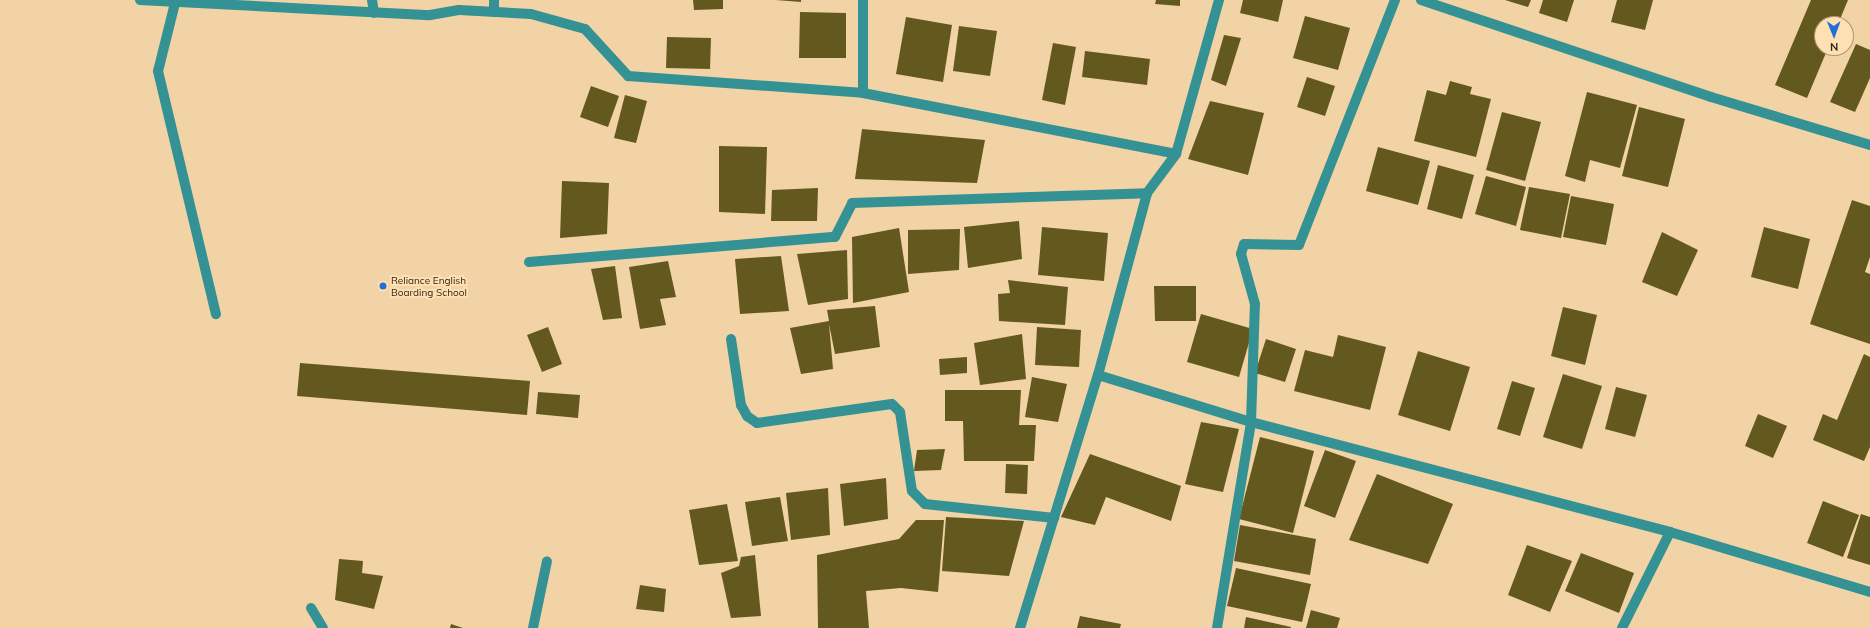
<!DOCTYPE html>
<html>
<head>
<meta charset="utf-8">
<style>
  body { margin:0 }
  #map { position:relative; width:1870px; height:628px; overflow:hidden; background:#f1d3a5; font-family:Mulish,sans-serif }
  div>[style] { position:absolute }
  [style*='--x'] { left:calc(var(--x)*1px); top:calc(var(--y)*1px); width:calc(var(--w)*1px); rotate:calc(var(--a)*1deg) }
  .building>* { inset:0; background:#63581e }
  .minor>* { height:10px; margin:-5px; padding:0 5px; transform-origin:5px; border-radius:5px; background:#349194 }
  .dots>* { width:11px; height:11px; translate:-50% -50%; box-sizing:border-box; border:2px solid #fee0b2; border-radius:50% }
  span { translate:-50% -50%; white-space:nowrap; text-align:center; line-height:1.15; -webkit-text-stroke:4px #fee0b2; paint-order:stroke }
  .poi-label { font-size:10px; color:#312614 }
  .left { translate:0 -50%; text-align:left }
  .north { position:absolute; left:1814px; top:16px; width:40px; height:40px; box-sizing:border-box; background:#fee0b2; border:1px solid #ac9673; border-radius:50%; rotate:179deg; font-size:11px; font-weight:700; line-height:16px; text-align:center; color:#312614 }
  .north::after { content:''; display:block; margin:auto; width:14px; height:18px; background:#236fda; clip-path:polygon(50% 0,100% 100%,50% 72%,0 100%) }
</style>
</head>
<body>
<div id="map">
  <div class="building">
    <div style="clip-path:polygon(693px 0,723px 0,723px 9px,694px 10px)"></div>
    <div style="clip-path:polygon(776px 0,801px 0,801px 2px)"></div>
    <div style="clip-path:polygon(1156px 0,1180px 0,1180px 6px,1155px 4px)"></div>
    <div style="clip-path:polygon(1243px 0,1283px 0,1278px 22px,1240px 13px)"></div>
    <div style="clip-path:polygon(1505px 0,1531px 0,1528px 7px)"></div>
    <div style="clip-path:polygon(1543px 0,1574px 0,1567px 22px,1539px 13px)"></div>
    <div style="clip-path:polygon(1617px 0,1653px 0,1645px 30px,1611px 22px)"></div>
    <div style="clip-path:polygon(1811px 0,1848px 0,1838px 24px,1822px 24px,1822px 48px,1828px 48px,1807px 98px,1775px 85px)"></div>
    <div style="clip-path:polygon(800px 12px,846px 13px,846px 58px,799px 58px)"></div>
    <div style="clip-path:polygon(1305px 16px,1350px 28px,1338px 70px,1293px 58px)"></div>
    <div style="clip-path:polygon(906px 17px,952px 25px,943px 82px,896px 74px)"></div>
    <div style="clip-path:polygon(959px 26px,997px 31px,990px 76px,953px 71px)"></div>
    <div style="clip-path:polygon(1224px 35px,1241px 38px,1226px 86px,1211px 80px)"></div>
    <div style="clip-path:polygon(667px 37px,711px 38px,710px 69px,666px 68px)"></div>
    <div style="clip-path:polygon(1053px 43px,1076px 47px,1065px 105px,1042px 100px)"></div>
    <div style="clip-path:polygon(1856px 44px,1870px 50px,1870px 78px,1855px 112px,1830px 102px)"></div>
    <div style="clip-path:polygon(1085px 51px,1150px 59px,1147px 85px,1082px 77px)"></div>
    <div style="clip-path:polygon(1307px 77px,1335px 86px,1325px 116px,1297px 107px)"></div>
    <div style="clip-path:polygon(1450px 81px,1472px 87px,1470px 94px,1491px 99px,1476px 157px,1414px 141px,1427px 90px,1446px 95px)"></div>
    <div style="clip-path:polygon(591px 86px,619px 96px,608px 127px,580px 117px)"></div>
    <div style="clip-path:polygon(1587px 92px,1637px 105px,1620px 168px,1590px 160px,1585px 182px,1565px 176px)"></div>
    <div style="clip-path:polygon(625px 95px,647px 101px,636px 143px,614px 138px)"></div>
    <div style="clip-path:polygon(1210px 101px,1264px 113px,1248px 175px,1188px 159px)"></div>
    <div style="clip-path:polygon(1639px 107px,1685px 119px,1668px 187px,1622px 176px)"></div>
    <div style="clip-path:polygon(1502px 112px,1541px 122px,1525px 181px,1486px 170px)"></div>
    <div style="clip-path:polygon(862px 129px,985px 140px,977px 183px,855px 179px)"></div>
    <div style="clip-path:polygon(719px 146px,767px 147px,765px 214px,719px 212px)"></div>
    <div style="clip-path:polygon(1378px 147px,1430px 161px,1418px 205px,1366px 191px)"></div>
    <div style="clip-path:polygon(1438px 165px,1474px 175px,1462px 219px,1427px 209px)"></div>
    <div style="clip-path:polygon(1486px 176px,1526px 187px,1516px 226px,1475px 214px)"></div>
    <div style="clip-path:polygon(562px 181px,609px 183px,607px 234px,560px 238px)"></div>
    <div style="clip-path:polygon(1529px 187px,1570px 194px,1561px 238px,1520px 230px)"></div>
    <div style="clip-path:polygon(818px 188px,817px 221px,771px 221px,772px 190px)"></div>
    <div style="clip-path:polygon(1571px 196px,1614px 204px,1606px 245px,1563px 237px)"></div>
    <div style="clip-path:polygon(1852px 200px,1870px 206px,1870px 257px,1865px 272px,1870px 274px,1870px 344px,1810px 324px)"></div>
    <div style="clip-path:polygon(1019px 221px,1022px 259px,968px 268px,964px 227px)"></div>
    <div style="clip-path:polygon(1042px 227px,1108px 233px,1104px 281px,1038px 275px)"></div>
    <div style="clip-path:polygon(1764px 227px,1810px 239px,1798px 289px,1751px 277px)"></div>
    <div style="clip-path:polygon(899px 228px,909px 292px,853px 303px,852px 237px)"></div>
    <div style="clip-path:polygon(960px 229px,959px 270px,908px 274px,908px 230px)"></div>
    <div style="clip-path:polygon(1662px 232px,1698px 250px,1677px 296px,1642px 282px)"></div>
    <div style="clip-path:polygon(847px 250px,848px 299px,808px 305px,797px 254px)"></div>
    <div style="clip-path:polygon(781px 256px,789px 311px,740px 314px,735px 259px)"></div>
    <div style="clip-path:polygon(668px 261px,676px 297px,660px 299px,666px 325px,640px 329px,629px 267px)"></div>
    <div style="clip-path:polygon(615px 266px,622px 318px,603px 320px,591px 269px)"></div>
    <div style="clip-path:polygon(1008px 280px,1068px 287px,1065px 325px,999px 321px,998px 294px,1010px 293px)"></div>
    <div style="clip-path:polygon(1154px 286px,1196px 286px,1196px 321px,1155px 321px)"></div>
    <div style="clip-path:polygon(875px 306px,880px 347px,835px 354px,829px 324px,833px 369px,801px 374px,790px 328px,829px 321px,827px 310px)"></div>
    <div style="clip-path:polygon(1563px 307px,1597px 315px,1585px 365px,1551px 356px)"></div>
    <div style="clip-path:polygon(1201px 314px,1253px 329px,1239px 377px,1187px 362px)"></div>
    <div style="clip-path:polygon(548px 327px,562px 364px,542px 372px,527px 335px)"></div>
    <div style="clip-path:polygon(1037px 327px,1081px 330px,1079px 367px,1035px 365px)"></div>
    <div style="clip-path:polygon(1022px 334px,1026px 379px,980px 385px,974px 343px)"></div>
    <div style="clip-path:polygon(1338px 335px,1386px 347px,1370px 410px,1294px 391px,1305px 350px,1333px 357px)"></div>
    <div style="clip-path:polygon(1266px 339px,1296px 349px,1285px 382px,1255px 373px)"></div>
    <div style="clip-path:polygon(1418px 351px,1470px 367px,1450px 431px,1398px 415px)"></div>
    <div style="clip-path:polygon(1864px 354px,1870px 357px,1870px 447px,1864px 461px,1813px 440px,1823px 414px,1837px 420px)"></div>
    <div style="clip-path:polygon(967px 357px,967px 373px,940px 375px,939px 359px)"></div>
    <div style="clip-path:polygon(300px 363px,530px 381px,527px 415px,297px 396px)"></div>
    <div style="clip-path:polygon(1563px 374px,1602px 386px,1582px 449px,1543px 437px)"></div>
    <div style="clip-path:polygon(1032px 377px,1067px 384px,1058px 422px,1025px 417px)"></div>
    <div style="clip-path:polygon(1512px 381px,1535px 388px,1520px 436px,1497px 429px)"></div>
    <div style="clip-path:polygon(1616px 387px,1647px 395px,1635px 437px,1605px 429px)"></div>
    <div style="clip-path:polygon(945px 390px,1021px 390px,1019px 425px,1036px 425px,1034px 461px,964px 461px,963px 421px,945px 421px)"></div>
    <div style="clip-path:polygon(538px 392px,580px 395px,578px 418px,536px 414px)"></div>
    <div style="clip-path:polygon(1758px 414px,1787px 426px,1773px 458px,1745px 446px)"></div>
    <div style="clip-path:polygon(1201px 422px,1239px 429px,1223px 492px,1185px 484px)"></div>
    <div style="clip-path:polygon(1260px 437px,1314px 451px,1293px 533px,1239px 519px)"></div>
    <div style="clip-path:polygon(945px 449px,941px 470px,914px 471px,917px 450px)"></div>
    <div style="clip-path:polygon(1325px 450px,1356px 461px,1335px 518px,1304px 506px)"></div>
    <div style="clip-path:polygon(1090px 454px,1181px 486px,1171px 521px,1106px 497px,1095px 525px,1061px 517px)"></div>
    <div style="clip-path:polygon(1006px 464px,1028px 465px,1027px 494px,1005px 493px)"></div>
    <div style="clip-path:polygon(1377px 474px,1453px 504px,1428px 564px,1349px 540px)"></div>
    <div style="clip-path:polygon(886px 478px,888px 519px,844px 526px,840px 484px)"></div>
    <div style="clip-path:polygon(828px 488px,830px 535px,791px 540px,786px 493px)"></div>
    <div style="clip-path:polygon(780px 497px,788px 541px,752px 546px,745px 502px)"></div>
    <div style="clip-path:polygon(1823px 501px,1859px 515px,1843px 557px,1807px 543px)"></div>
    <div style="clip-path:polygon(727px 504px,738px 561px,699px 565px,689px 510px)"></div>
    <div style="clip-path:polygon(1861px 514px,1870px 517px,1870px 565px,1847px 558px)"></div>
    <div style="clip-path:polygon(946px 517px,1024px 521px,1009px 576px,942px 571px)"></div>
    <div style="clip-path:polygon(916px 520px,944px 520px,938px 592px,901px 588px,866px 591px,869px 628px,818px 628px,817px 555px,899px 539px)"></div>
    <div style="clip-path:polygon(1240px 525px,1316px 539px,1310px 575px,1234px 561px)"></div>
    <div style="clip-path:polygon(1527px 545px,1572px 561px,1550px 612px,1508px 595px)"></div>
    <div style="clip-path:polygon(1581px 553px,1634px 573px,1619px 613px,1565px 591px)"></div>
    <div style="clip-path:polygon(755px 555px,761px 616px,731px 618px,721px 573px,739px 566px,741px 557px)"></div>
    <div style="clip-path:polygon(339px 559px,363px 561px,362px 573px,383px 576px,374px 609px,335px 600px)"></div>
    <div style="clip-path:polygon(1236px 568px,1311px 584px,1302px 622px,1227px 606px)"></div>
    <div style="clip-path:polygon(640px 585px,666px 589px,664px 612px,636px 609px)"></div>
    <div style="clip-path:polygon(1311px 610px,1340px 618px,1337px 628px,1306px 628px)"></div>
    <div style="clip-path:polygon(1080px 616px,1121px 624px,1120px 628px,1077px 628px)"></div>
    <div style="clip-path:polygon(1246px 617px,1291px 627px,1291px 628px,1244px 628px)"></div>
    <div style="clip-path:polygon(451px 624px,463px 628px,450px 628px)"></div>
  </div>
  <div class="minor">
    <div style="--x:140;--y:0;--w:290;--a:3"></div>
    <div style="--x:430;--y:15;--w:29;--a:-10"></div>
    <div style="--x:459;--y:10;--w:72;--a:3.2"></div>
    <div style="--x:531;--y:14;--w:56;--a:15.5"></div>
    <div style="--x:585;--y:29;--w:64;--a:47.5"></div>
    <div style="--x:628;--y:76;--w:236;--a:4.1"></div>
    <div style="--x:863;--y:93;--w:319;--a:11"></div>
    <div style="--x:372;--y:0;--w:13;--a:81"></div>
    <div style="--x:863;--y:0;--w:93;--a:90"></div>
    <div style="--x:1421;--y:0;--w:306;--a:18.5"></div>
    <div style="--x:1711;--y:97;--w:166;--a:16.8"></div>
    <div style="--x:175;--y:3;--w:70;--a:104"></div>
    <div style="--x:158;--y:71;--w:250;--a:76.6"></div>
    <div style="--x:494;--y:12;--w:12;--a:-90"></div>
    <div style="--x:529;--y:262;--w:307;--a:-4.7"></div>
    <div style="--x:835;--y:237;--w:38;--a:-63"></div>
    <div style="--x:852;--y:203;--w:295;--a:-1.9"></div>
    <div style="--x:731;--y:339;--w:67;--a:81.4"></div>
    <div style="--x:741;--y:405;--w:13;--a:61"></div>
    <div style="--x:747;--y:416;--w:12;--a:35"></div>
    <div style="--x:757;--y:423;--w:136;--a:-8"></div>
    <div style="--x:892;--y:404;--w:11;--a:45"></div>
    <div style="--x:900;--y:412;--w:80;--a:81.4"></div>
    <div style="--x:912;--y:491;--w:18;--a:45"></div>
    <div style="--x:925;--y:504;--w:130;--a:6.2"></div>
    <div style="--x:1098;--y:375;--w:160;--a:17.1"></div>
    <div style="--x:1251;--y:422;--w:433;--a:14.7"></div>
    <div style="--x:1670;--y:532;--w:209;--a:16.7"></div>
    <div style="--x:311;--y:608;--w:23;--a:59"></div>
    <div style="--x:533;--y:628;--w:68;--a:-78.2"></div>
    <div style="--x:1020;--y:628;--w:265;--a:-72.9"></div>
    <div style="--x:1098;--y:375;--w:188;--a:-74.9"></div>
    <div style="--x:1147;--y:193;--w:49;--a:-53.4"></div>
    <div style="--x:1176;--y:154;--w:160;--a:-74.4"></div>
    <div style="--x:1217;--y:628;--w:209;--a:-80.6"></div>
    <div style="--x:1251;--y:422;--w:118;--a:-88.1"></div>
    <div style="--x:1255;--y:304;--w:52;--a:-105.6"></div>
    <div style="--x:1241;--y:254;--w:10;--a:-73"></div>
    <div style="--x:1244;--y:244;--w:55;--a:1"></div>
    <div style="--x:1299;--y:245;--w:263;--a:-68.6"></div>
    <div style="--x:1622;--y:628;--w:107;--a:-63.4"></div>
  </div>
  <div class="dots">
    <div style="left:383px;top:286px;background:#236fda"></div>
  </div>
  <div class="poi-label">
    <span class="left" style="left:391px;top:286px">Reliance English<br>Boarding School</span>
  </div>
  <div class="north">N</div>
</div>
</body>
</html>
